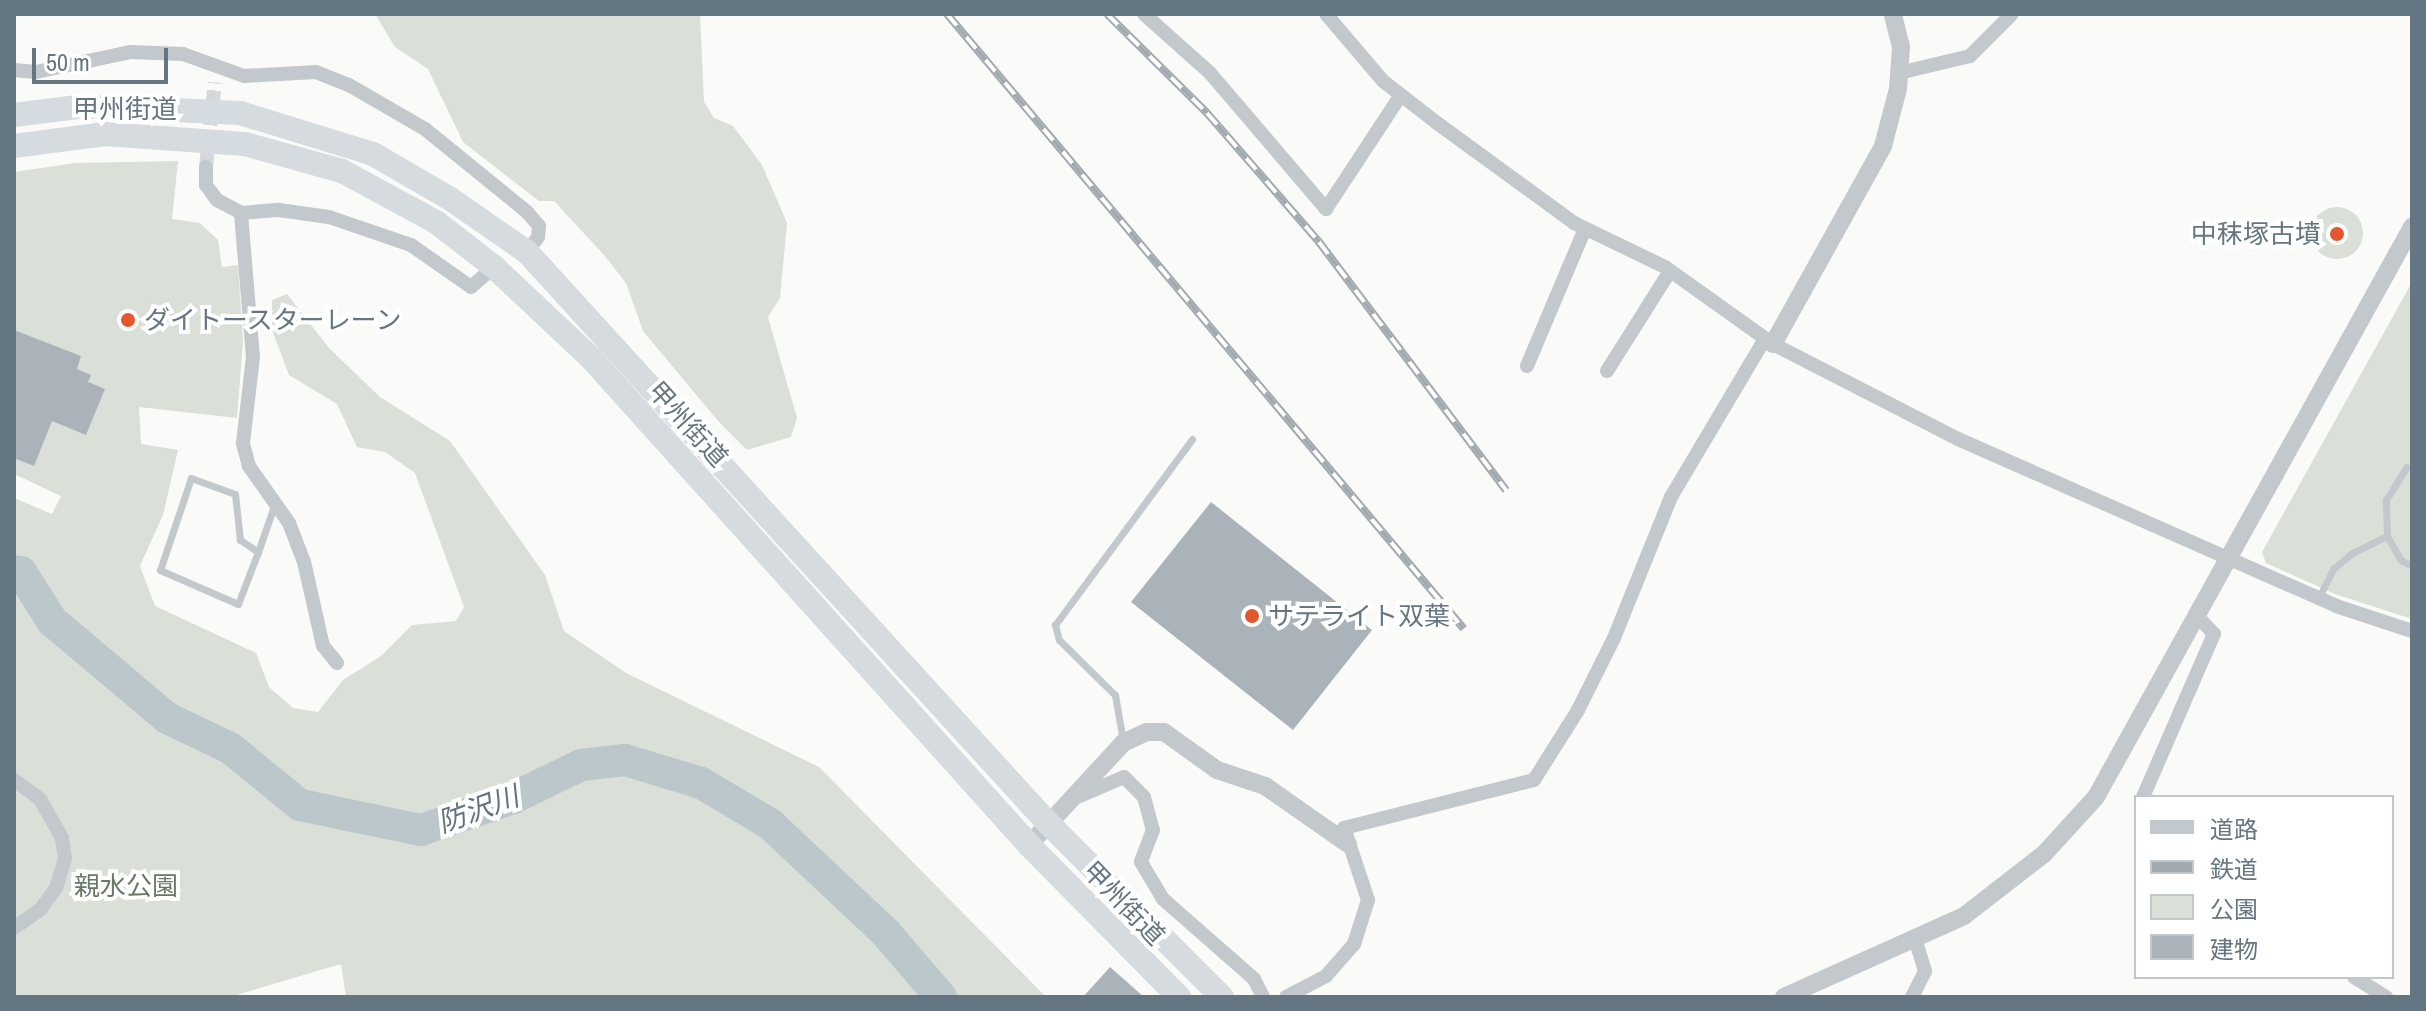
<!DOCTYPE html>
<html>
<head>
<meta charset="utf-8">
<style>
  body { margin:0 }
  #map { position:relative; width:2426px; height:1011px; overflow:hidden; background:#fafaf8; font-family:"Archivo Narrow","Noto Sans JP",sans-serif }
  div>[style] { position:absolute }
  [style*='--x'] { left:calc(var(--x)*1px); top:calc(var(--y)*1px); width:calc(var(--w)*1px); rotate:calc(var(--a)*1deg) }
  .green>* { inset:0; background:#dadfd7 }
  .round { border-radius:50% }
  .river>* { height:32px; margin:-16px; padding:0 16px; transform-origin:16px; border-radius:16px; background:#bbc7cb }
  .building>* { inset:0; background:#aab3b9 }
  .minor-tunnel>* { height:14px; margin-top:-7px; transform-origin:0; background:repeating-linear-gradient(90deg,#d5d9db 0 14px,transparent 0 21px) }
  .service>* { height:7px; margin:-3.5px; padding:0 3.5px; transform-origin:3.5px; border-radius:3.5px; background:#c3c8cc }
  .minor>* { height:14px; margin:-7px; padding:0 7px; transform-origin:7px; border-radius:7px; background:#c3c8cc }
  .tertiary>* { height:18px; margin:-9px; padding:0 9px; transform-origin:9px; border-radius:9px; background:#c3c8cc }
  .trunk>* { height:24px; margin:-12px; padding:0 12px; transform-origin:12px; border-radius:12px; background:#d6dbdf }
  .rail>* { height:8px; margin-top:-4px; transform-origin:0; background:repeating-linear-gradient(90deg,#fff 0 15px,#a2aab0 0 30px); box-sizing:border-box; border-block:2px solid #a2aab0 }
  .dots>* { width:22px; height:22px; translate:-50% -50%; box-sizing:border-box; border:4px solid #fff; border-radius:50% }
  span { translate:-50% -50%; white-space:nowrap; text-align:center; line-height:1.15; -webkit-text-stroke:8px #fff; paint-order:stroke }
  .street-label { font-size:26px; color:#657683 }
  .poi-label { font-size:26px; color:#657683 }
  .right { translate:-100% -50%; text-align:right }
  .left { translate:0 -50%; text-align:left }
  .park-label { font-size:26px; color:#687a64 }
  .water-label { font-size:28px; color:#60757c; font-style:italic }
  .frame { position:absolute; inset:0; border:16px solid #657683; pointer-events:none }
  .legend { position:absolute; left:2134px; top:795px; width:260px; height:184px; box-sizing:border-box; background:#fff; border:2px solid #c1c8cd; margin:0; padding:10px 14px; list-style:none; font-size:24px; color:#657683 }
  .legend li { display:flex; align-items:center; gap:16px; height:40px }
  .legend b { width:40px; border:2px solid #c1c8cd }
  .scale { position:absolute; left:32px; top:48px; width:136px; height:36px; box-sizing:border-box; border:4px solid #657683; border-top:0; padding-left:10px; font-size:24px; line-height:28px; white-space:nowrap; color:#657683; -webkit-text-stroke:6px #fff; paint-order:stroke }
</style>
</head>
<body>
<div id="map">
  <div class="green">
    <div style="clip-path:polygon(375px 14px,700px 14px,704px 102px,714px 118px,733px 126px,762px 165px,787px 223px,780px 298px,768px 317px,797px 418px,791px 437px,747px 450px,719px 422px,643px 331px,626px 283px,604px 255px,554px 201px,539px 201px,463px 142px,428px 69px,395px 47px)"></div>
    <div style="clip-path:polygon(178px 161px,172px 219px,200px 223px,218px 240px,222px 267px,238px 265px,243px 341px,237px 418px,139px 407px,141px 444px,178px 450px,163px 515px,140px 566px,155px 606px,256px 653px,269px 687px,293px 708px,318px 712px,343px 680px,381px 656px,412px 625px,456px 621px,464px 607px,415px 473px,385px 452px,357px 447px,337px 404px,289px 375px,272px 330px,272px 300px,287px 294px,329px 348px,380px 397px,450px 441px,545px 575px,564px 631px,626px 673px,819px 767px,1046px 997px,346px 997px,341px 964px,230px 997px,14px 997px,14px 498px,52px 514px,61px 496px,14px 474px,14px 172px,75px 163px)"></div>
    <div class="round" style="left:2311px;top:207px;width:52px;height:52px"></div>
    <div style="clip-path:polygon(2412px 282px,2412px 619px,2335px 594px,2266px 563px,2262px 552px)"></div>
  </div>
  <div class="river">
    <div style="--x:14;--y:571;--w:7;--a:8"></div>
    <div style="--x:21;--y:572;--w:58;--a:57.7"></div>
    <div style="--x:52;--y:621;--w:150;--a:40.1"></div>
    <div style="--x:167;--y:718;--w:70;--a:25.5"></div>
    <div style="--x:230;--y:748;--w:90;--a:39.2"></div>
    <div style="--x:300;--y:805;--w:124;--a:11.7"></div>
    <div style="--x:421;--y:830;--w:97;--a:-19.2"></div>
    <div style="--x:513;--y:798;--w:76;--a:-25.9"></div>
    <div style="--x:581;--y:765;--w:44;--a:-6.5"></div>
    <div style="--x:625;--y:760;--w:79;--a:16.8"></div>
    <div style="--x:701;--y:783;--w:80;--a:30.7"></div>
    <div style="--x:770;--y:824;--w:158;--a:43.2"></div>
    <div style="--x:885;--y:932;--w:86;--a:49.3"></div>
  </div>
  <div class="building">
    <div style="clip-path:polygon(14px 330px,81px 356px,77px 369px,91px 375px,88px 382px,105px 389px,86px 435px,52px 421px,34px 466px,14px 458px)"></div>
    <div style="clip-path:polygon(1211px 502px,1372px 630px,1293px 730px,1131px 602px)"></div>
    <div style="clip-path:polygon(1110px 967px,1144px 997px,1083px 997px)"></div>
  </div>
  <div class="minor-tunnel">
    <div style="--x:206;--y:167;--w:85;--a:-84"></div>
  </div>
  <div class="service">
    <div style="--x:2387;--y:536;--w:36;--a:-92"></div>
    <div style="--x:2386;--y:500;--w:39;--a:-58"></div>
    <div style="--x:258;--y:552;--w:22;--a:-146"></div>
    <div style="--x:240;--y:540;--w:46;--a:-96.2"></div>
    <div style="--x:235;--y:494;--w:47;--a:-160"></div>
    <div style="--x:191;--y:478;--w:97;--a:108.6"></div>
    <div style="--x:160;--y:570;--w:85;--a:23.6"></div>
    <div style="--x:238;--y:604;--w:56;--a:-69"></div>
    <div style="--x:258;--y:552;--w:49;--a:-70.8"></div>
    <div style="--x:2318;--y:599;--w:34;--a:-63"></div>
    <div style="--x:2333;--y:569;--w:25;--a:-40"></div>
    <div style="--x:2352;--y:553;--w:39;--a:-26"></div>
    <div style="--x:2387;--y:536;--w:28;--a:60"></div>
    <div style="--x:2401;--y:560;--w:13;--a:29"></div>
    <div style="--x:1123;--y:741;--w:47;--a:-99.9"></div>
    <div style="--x:1115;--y:695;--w:78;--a:-135.5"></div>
    <div style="--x:1059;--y:640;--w:16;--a:-105"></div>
    <div style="--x:1055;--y:625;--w:231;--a:-53.6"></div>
  </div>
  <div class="minor">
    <div style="--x:1144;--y:14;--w:89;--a:41.8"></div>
    <div style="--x:1210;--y:73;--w:179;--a:49.5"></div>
    <div style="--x:1326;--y:209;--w:136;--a:-56.7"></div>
    <div style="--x:1326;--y:14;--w:88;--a:49.6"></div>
    <div style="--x:1383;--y:81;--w:68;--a:37.9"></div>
    <div style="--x:1437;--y:123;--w:170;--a:36.1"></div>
    <div style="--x:1574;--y:223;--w:101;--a:25.8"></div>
    <div style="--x:1665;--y:267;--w:133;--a:35.5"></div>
    <div style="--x:1773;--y:344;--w:208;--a:27.2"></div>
    <div style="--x:1958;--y:439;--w:413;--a:23.8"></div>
    <div style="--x:2336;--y:606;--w:80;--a:18.2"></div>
    <div style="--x:14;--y:70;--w:22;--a:5"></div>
    <div style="--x:36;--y:72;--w:96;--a:-12"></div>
    <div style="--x:130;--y:52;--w:53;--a:2.2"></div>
    <div style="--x:183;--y:54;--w:65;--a:19.8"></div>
    <div style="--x:244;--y:76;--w:72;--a:-3.2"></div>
    <div style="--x:316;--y:72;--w:35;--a:22"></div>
    <div style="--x:349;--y:85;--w:88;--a:30.1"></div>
    <div style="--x:425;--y:129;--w:132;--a:39.1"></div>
    <div style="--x:527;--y:212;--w:18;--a:49"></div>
    <div style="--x:539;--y:226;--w:11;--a:95"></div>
    <div style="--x:538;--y:237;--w:19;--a:126"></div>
    <div style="--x:1899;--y:73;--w:73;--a:-13.5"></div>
    <div style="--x:1970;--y:56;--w:59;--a:-45"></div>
    <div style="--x:206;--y:167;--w:18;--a:90"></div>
    <div style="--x:206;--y:185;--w:19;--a:54"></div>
    <div style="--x:217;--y:200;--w:27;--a:28"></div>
    <div style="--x:1527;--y:366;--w:149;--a:-67.1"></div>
    <div style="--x:1607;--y:371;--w:118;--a:-57.8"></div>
    <div style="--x:337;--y:663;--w:22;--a:-129"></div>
    <div style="--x:323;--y:646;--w:86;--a:-102.7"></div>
    <div style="--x:304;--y:562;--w:42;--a:-111"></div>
    <div style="--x:289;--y:523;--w:70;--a:-125.1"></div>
    <div style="--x:249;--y:466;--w:24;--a:-105"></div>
    <div style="--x:243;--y:443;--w:87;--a:-83.4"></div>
    <div style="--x:253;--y:357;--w:144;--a:-94.8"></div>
    <div style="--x:241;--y:213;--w:38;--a:-5"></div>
    <div style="--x:279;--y:210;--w:50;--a:8"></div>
    <div style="--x:329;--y:217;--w:87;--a:18.9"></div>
    <div style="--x:411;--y:245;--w:73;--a:35"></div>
    <div style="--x:471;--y:287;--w:30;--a:-41"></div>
    <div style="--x:14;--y:780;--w:32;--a:36"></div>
    <div style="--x:40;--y:799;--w:45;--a:60.6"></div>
    <div style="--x:62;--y:838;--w:21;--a:82"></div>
    <div style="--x:65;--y:859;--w:30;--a:107"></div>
    <div style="--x:56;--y:888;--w:26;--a:126"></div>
    <div style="--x:41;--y:909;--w:33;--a:145"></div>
    <div style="--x:2143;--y:797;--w:178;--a:-66.5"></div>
    <div style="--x:2214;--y:634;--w:25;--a:-133"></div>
    <div style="--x:1075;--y:798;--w:53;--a:-23.2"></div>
    <div style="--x:1124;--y:777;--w:28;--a:45"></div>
    <div style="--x:1144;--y:797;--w:34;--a:75"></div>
    <div style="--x:1153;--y:830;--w:34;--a:111"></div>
    <div style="--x:1141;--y:862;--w:43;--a:59.3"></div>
    <div style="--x:1163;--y:899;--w:121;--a:41.3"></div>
    <div style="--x:1254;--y:979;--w:20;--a:63"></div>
    <div style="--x:2354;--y:977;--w:38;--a:32"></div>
    <div style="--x:1286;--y:997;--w:45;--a:-27.7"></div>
    <div style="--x:1326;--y:976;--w:43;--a:-48.8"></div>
    <div style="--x:1354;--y:944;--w:46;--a:-72.3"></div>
    <div style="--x:1368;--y:900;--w:76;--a:-108.4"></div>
    <div style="--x:1344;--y:828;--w:196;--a:-14.2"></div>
    <div style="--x:1534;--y:780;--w:83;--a:-57.8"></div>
    <div style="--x:1578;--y:710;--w:80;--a:-63.4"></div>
    <div style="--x:1614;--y:638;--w:152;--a:-68"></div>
    <div style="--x:1671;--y:497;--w:184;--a:-59.3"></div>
    <div style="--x:1912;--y:997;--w:29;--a:-63"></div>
    <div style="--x:1925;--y:971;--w:34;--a:-107"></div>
  </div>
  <div class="tertiary">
    <div style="--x:1773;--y:344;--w:227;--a:-60.9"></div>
    <div style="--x:1883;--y:146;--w:59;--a:-75.3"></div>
    <div style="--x:1898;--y:89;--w:42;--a:-85.9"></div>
    <div style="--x:1901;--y:47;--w:34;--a:-104"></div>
    <div style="--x:1029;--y:845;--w:139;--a:-47.3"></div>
    <div style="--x:1123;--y:743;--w:26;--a:-25"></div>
    <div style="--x:1147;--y:732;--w:17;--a:0"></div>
    <div style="--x:1164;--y:732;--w:65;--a:35.6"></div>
    <div style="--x:1217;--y:770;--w:51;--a:18.4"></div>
    <div style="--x:1265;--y:786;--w:101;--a:34.9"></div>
    <div style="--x:1784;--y:997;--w:197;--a:-24.2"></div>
    <div style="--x:1964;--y:916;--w:101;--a:-37.8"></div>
    <div style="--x:2044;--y:854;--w:77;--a:-47.6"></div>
    <div style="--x:2096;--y:797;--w:652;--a:-61"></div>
  </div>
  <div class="trunk">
    <div style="--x:14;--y:115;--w:72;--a:-7.2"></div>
    <div style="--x:85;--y:106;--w:155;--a:2.6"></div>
    <div style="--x:240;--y:113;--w:139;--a:17.1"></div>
    <div style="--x:373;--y:154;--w:88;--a:30.1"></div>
    <div style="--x:449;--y:198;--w:95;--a:34.7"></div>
    <div style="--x:527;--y:252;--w:772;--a:47.63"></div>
    <div style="--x:1047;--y:822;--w:247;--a:45"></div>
    <div style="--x:14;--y:146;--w:92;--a:-7.5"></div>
    <div style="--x:105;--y:134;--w:140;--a:4.1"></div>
    <div style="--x:245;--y:144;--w:101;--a:15.6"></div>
    <div style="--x:342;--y:171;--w:107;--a:28.5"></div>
    <div style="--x:436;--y:222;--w:73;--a:37.8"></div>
    <div style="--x:494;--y:267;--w:133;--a:43.2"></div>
    <div style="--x:591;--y:358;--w:655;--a:48.03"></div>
    <div style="--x:1029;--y:845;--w:214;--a:45.4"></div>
  </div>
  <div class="rail">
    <div style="--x:947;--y:14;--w:803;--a:49.95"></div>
    <div style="--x:1107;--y:14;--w:141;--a:44.7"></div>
    <div style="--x:1207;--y:113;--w:171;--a:49"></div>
    <div style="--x:1319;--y:242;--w:311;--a:53"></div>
  </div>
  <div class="dots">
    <div style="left:2337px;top:234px;background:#e4572e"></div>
    <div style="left:128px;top:320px;background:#e4572e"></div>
    <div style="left:1252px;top:616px;background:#e4572e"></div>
  </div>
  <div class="street-label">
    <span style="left:125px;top:109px">甲州街道</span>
    <span style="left:688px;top:424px;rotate:48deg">甲州街道</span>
    <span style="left:1124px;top:903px;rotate:46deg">甲州街道</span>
  </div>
  <div class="poi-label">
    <span class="right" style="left:2321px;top:234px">中秣塚古墳</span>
    <span class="left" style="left:144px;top:320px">ダイトースターレーン</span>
    <span class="left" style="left:1268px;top:616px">サテライト双葉</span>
  </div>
  <div class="park-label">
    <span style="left:126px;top:886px">親水公園</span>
  </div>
  <div class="water-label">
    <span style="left:478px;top:809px;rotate:-20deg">防沢川</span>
  </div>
  <div class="frame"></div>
  <ul class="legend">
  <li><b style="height:10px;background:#c3c8cc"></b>道路</li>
  <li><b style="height:10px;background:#a2aab0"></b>鉄道</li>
  <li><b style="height:22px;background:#dadfd7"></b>公園</li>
  <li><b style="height:22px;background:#aab3b9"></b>建物</li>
  </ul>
  <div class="scale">50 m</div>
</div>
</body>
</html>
